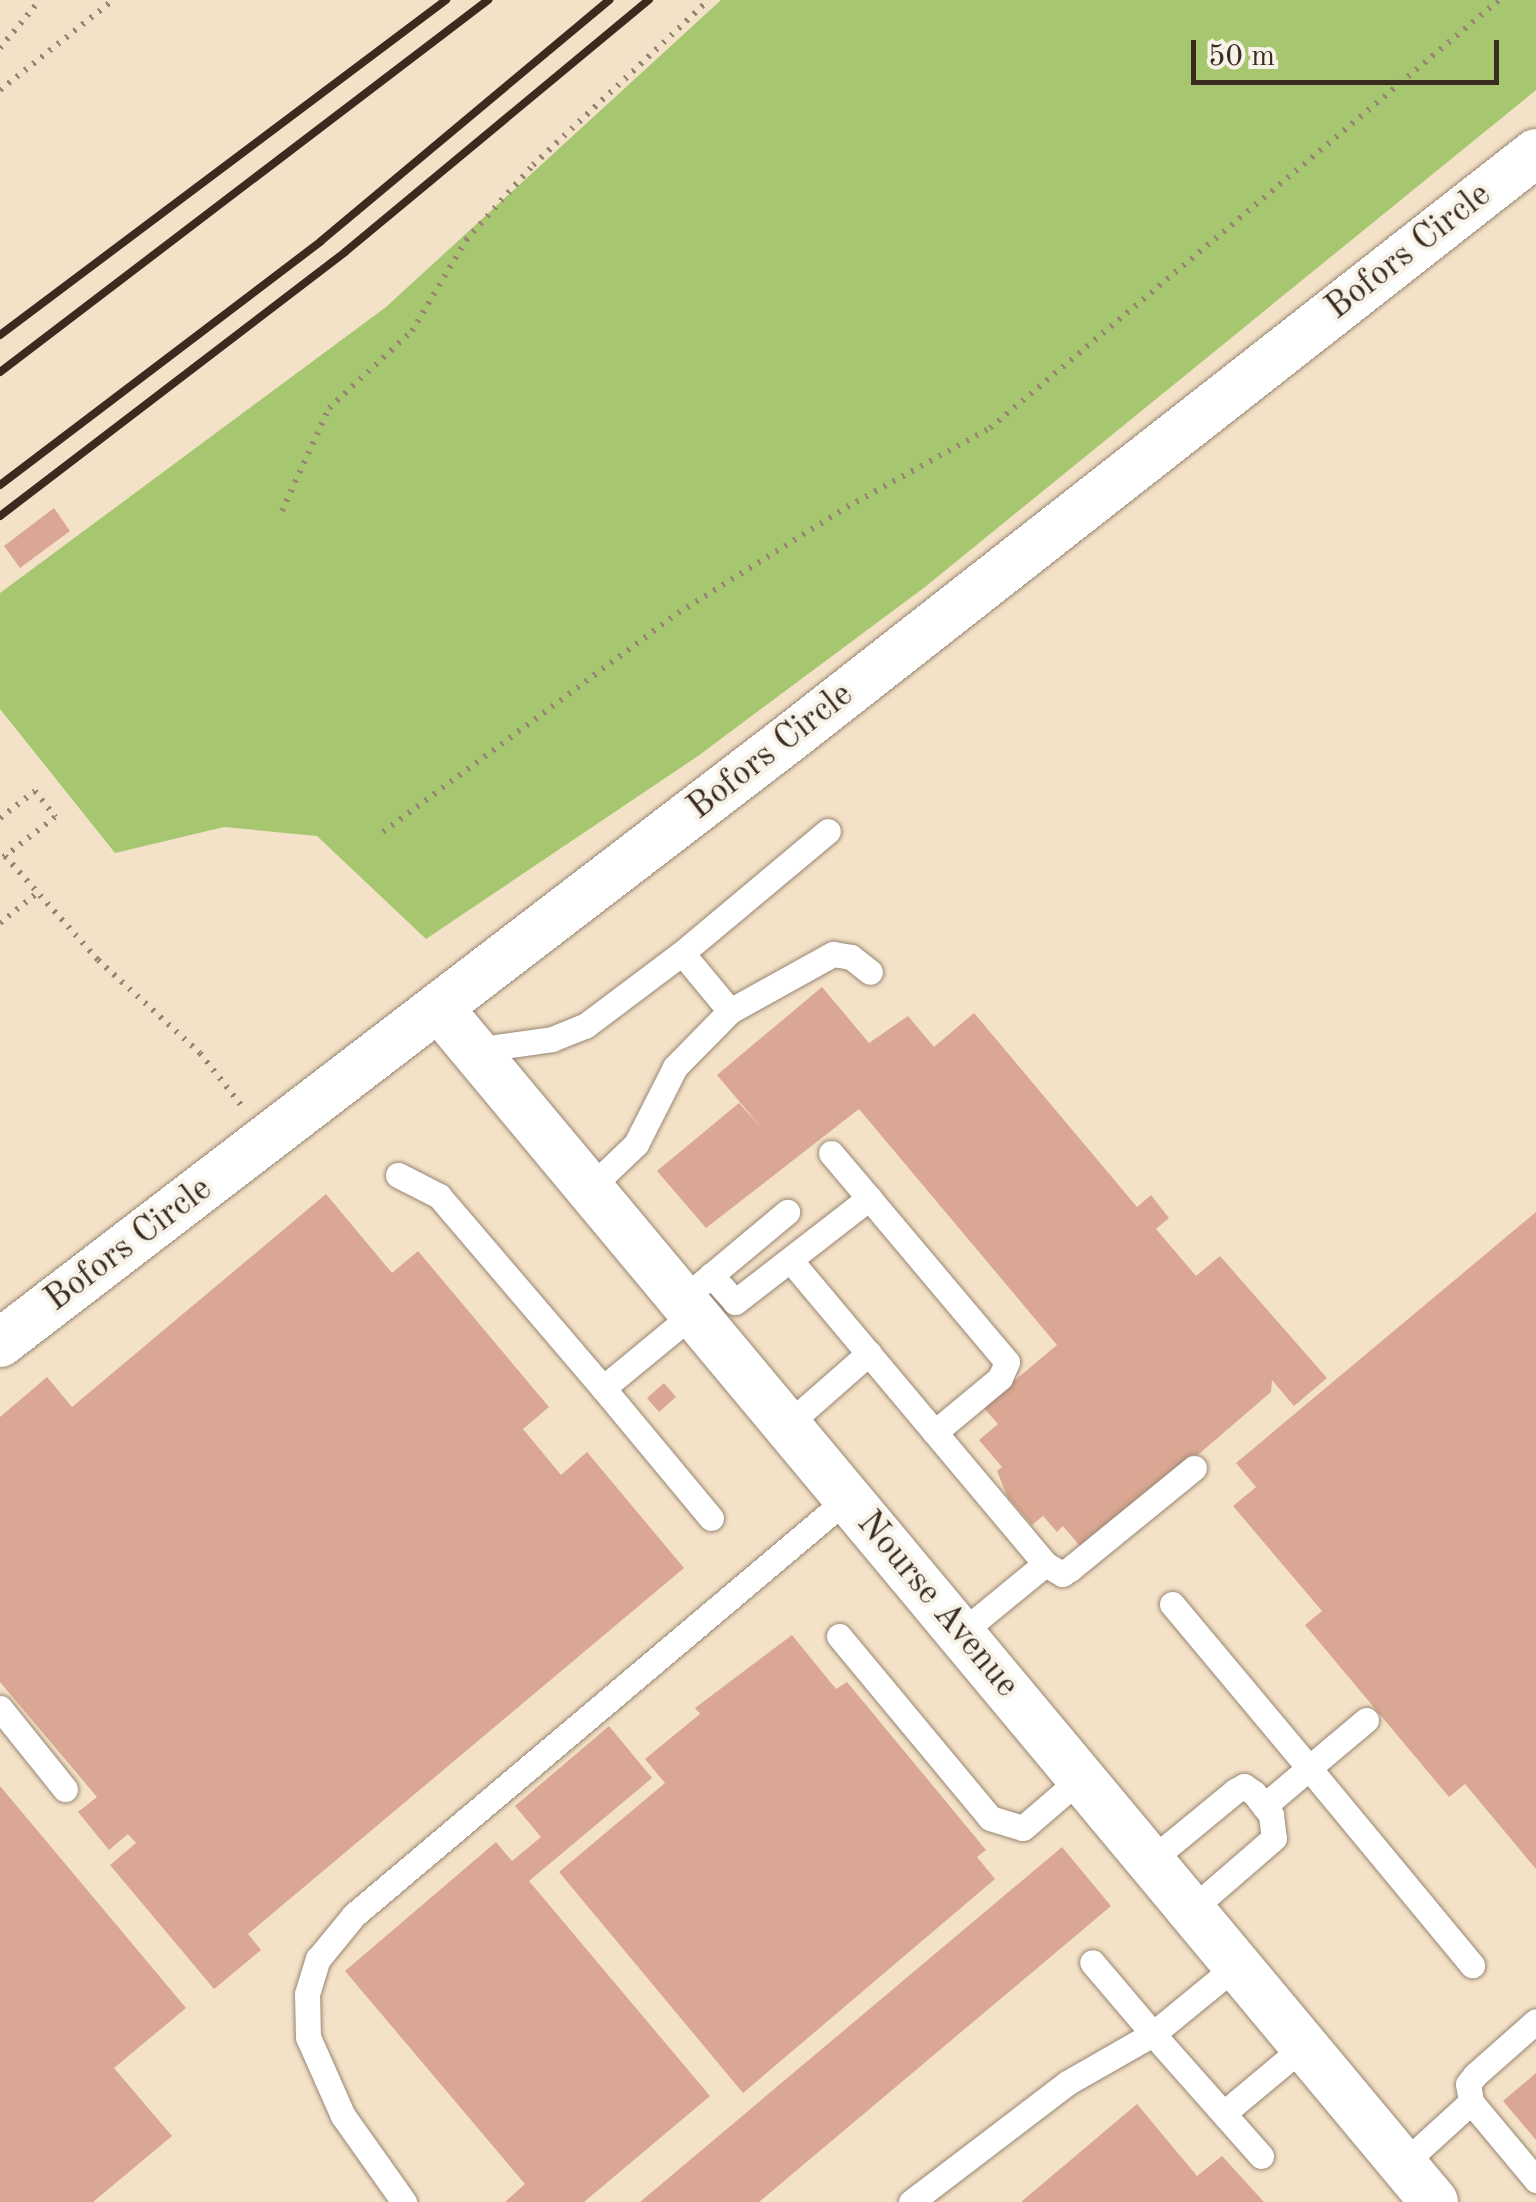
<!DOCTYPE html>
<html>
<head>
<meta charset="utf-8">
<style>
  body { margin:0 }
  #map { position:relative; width:1536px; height:2202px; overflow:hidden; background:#f4e2c8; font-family:"Old Standard TT",serif }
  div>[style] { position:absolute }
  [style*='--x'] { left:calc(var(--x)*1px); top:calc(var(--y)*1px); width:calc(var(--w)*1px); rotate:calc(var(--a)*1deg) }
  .green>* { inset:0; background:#a6c770 }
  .building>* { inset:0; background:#d9a793 }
  .path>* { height:6px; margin-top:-3px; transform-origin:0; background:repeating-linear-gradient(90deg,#988673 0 2.5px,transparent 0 10.5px) }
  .roads { filter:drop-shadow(0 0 2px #988673) drop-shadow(0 0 2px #988673) }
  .lane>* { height:25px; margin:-12.5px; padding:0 12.5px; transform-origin:12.5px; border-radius:12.5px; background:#fff }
  .street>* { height:48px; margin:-24px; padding:0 24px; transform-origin:24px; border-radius:24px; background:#fff }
  .rail>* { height:8px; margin:-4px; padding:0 4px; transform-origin:4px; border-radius:4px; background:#3b2a1e }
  span { translate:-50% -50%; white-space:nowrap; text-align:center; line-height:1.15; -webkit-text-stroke:8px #f7f3e8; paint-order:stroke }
  .street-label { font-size:35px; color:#3b2a1e }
  .scale { position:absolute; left:1191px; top:40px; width:308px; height:45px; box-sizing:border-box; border:5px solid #3b2a1e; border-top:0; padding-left:12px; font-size:30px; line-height:35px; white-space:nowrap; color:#3b2a1e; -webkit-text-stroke:8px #f7f3e8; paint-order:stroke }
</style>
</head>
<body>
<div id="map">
  <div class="green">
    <div style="clip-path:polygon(721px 0,1536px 0,1536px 90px,925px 587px,698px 756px,426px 939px,317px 836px,224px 827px,115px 853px,0 709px,0 593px,386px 307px)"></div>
  </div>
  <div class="building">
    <div style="clip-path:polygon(54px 508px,70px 531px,20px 568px,4px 546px)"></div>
    <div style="clip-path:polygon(822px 987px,869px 1043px,908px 1016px,934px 1047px,974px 1013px,1137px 1207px,1151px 1195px,1169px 1218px,1156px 1229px,1196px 1276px,1220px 1256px,1327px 1378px,1294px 1406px,1272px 1380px,1271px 1392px,1085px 1552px,1063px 1526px,1057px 1532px,1043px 1516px,1032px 1525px,1007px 1496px,997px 1471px,1002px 1467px,979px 1440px,998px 1424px,983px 1407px,1057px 1345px,859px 1109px,706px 1228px,657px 1171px,739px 1103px,766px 1133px,717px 1075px)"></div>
    <div style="clip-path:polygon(326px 1194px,392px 1273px,418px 1251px,549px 1407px,523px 1429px,561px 1475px,587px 1452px,684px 1568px,248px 1934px,261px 1950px,214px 1989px,110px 1865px,136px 1843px,128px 1834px,109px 1850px,78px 1812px,97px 1797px,0 1682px,0 1417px,47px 1377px,72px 1407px)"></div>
    <div style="clip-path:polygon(1536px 1212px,1536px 1869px,1465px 1784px,1449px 1797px,1305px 1625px,1322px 1611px,1233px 1506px,1256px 1487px,1236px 1463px)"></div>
    <div style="clip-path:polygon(664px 1383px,676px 1397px,659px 1412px,647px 1398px)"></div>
    <div style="clip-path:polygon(792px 1635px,836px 1689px,847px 1682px,986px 1850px,977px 1857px,995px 1879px,743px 2093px,559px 1872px,665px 1783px,645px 1759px,700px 1714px,695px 1708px)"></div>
    <div style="clip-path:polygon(609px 1726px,652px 1778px,529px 1881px,710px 2096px,584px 2202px,505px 2202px,525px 2184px,345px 1971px,496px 1842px,512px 1861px,541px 1837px,515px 1806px)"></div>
    <div style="clip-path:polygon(0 1786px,186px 2008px,114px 2068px,172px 2136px,93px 2202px,0 2202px)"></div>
    <div style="clip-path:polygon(1062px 1847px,1111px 1906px,759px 2202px,640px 2202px)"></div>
    <div style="clip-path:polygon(1536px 2073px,1536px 2140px,1503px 2101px)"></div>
    <div style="clip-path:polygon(1137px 2104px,1197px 2176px,1222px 2156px,1264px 2202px,1021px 2202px)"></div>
  </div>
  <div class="path">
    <div style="--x:0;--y:48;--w:62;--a:-50.2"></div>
    <div style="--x:0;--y:90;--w:144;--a:-38.5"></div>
    <div style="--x:282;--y:511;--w:113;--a:-65.5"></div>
    <div style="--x:329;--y:408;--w:113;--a:-42.9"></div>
    <div style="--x:412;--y:331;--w:106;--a:-59.3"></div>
    <div style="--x:466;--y:240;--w:101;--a:-48.2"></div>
    <div style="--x:533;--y:165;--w:241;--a:-43.2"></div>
    <div style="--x:0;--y:818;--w:44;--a:-37.6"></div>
    <div style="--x:35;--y:791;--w:33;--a:52"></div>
    <div style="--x:55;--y:817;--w:70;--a:142"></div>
    <div style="--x:383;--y:832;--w:367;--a:-36.6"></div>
    <div style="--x:678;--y:613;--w:199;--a:-32.1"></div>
    <div style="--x:847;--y:507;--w:163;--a:-28.9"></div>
    <div style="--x:990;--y:428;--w:665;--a:-40.06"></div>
    <div style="--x:5;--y:856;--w:140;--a:48.2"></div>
    <div style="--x:98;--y:960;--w:138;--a:42.4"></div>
    <div style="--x:200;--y:1053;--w:66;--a:51.7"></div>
    <div style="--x:0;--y:923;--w:46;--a:-38.9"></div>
  </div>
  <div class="roads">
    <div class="lane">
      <div style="--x:730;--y:1011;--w:75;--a:-129.6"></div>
      <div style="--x:682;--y:953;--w:190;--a:-39.9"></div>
      <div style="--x:475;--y:1050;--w:78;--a:-8.1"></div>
      <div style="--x:552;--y:1039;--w:35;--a:-22"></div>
      <div style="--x:585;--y:1026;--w:121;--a:-37"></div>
      <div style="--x:831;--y:1153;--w:59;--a:49.8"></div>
      <div style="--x:398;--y:1175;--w:46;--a:27.1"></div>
      <div style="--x:439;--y:1196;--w:253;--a:49.5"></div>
      <div style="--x:590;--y:1188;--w:64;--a:-43.7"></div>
      <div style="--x:636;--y:1144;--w:86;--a:-63.1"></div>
      <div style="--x:675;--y:1067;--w:78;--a:-45.5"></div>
      <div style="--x:730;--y:1011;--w:118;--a:-29"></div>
      <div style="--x:833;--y:954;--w:18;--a:9"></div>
      <div style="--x:851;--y:957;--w:24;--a:38"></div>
      <div style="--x:791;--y:1261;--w:395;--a:50"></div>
      <div style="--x:1045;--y:1564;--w:109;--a:140.6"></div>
      <div style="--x:711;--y:1275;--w:36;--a:48"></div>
      <div style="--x:735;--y:1302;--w:170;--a:-37.8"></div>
      <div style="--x:869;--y:1198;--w:214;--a:49.9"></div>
      <div style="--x:1007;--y:1362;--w:17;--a:114"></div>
      <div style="--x:1000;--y:1378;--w:85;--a:140.3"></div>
      <div style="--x:702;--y:1283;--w:111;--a:-39.9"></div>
      <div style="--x:694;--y:1313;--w:118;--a:140.5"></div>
      <div style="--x:603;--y:1388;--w:169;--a:50.3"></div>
      <div style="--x:787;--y:1425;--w:109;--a:-41.3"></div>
      <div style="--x:1045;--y:1564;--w:20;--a:30"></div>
      <div style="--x:1062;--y:1574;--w:9;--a:-32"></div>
      <div style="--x:1070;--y:1569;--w:160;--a:-39.2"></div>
      <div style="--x:1172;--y:1604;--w:214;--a:50.1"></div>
      <div style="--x:1309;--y:1768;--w:59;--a:139.8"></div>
      <div style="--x:839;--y:1636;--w:236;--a:50.3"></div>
      <div style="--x:990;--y:1818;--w:34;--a:17"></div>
      <div style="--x:1023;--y:1828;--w:77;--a:-40.8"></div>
      <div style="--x:0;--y:1708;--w:104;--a:51.3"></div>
      <div style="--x:1366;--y:1720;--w:75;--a:139.9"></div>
      <div style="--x:1309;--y:1768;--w:256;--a:50.4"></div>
      <div style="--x:1150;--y:1861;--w:110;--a:-39.5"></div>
      <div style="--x:1235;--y:1791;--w:10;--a:-29"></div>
      <div style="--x:1244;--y:1786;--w:12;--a:35"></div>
      <div style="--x:1254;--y:1793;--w:28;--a:52"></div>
      <div style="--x:1271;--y:1815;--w:23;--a:83"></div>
      <div style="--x:1274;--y:1838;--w:110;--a:139.1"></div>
      <div style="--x:1237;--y:1965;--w:109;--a:140.6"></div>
      <div style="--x:1153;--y:2034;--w:163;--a:48.5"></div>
      <div style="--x:1471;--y:2102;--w:18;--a:-99"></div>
      <div style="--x:1468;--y:2084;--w:11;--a:-52"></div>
      <div style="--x:1475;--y:2075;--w:81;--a:-41.5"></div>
      <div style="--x:1224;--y:2113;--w:104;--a:-39.9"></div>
      <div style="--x:1403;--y:2164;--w:92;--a:-42.4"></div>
      <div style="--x:1471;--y:2102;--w:102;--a:50.2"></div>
      <div style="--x:404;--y:2202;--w:105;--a:-125.3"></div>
      <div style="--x:343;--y:2116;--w:86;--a:-113.9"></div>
      <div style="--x:308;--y:2037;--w:43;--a:-91.3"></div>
      <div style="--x:307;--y:1994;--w:37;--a:-73"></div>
      <div style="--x:318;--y:1959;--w:57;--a:-50.7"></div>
      <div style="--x:354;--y:1915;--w:646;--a:-40.17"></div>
      <div style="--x:911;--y:2202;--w:196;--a:-37.3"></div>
      <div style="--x:1067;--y:2083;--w:99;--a:-29.7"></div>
      <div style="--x:1153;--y:2034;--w:94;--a:-130.3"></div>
    </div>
    <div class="street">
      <div style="--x:439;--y:1008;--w:1554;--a:50.19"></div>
      <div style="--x:0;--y:1343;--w:1003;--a:-37.46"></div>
      <div style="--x:796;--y:733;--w:940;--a:-38.09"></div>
    </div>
  </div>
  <div class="rail">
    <div style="--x:0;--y:335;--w:558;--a:-36.91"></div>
    <div style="--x:0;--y:372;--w:614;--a:-37.32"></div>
    <div style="--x:0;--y:485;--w:403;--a:-37.2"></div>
    <div style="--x:321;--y:241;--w:376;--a:-39.9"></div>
    <div style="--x:0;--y:516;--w:434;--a:-37.4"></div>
    <div style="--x:345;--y:252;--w:395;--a:-39.7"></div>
  </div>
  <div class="street-label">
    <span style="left:1409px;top:252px;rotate:-38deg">Bofors Circle</span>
    <span style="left:771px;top:752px;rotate:-38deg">Bofors Circle</span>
    <span style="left:129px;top:1245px;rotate:-37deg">Bofors Circle</span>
    <span style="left:937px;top:1605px;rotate:50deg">Nourse Avenue</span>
  </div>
  <div class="scale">50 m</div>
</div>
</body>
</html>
